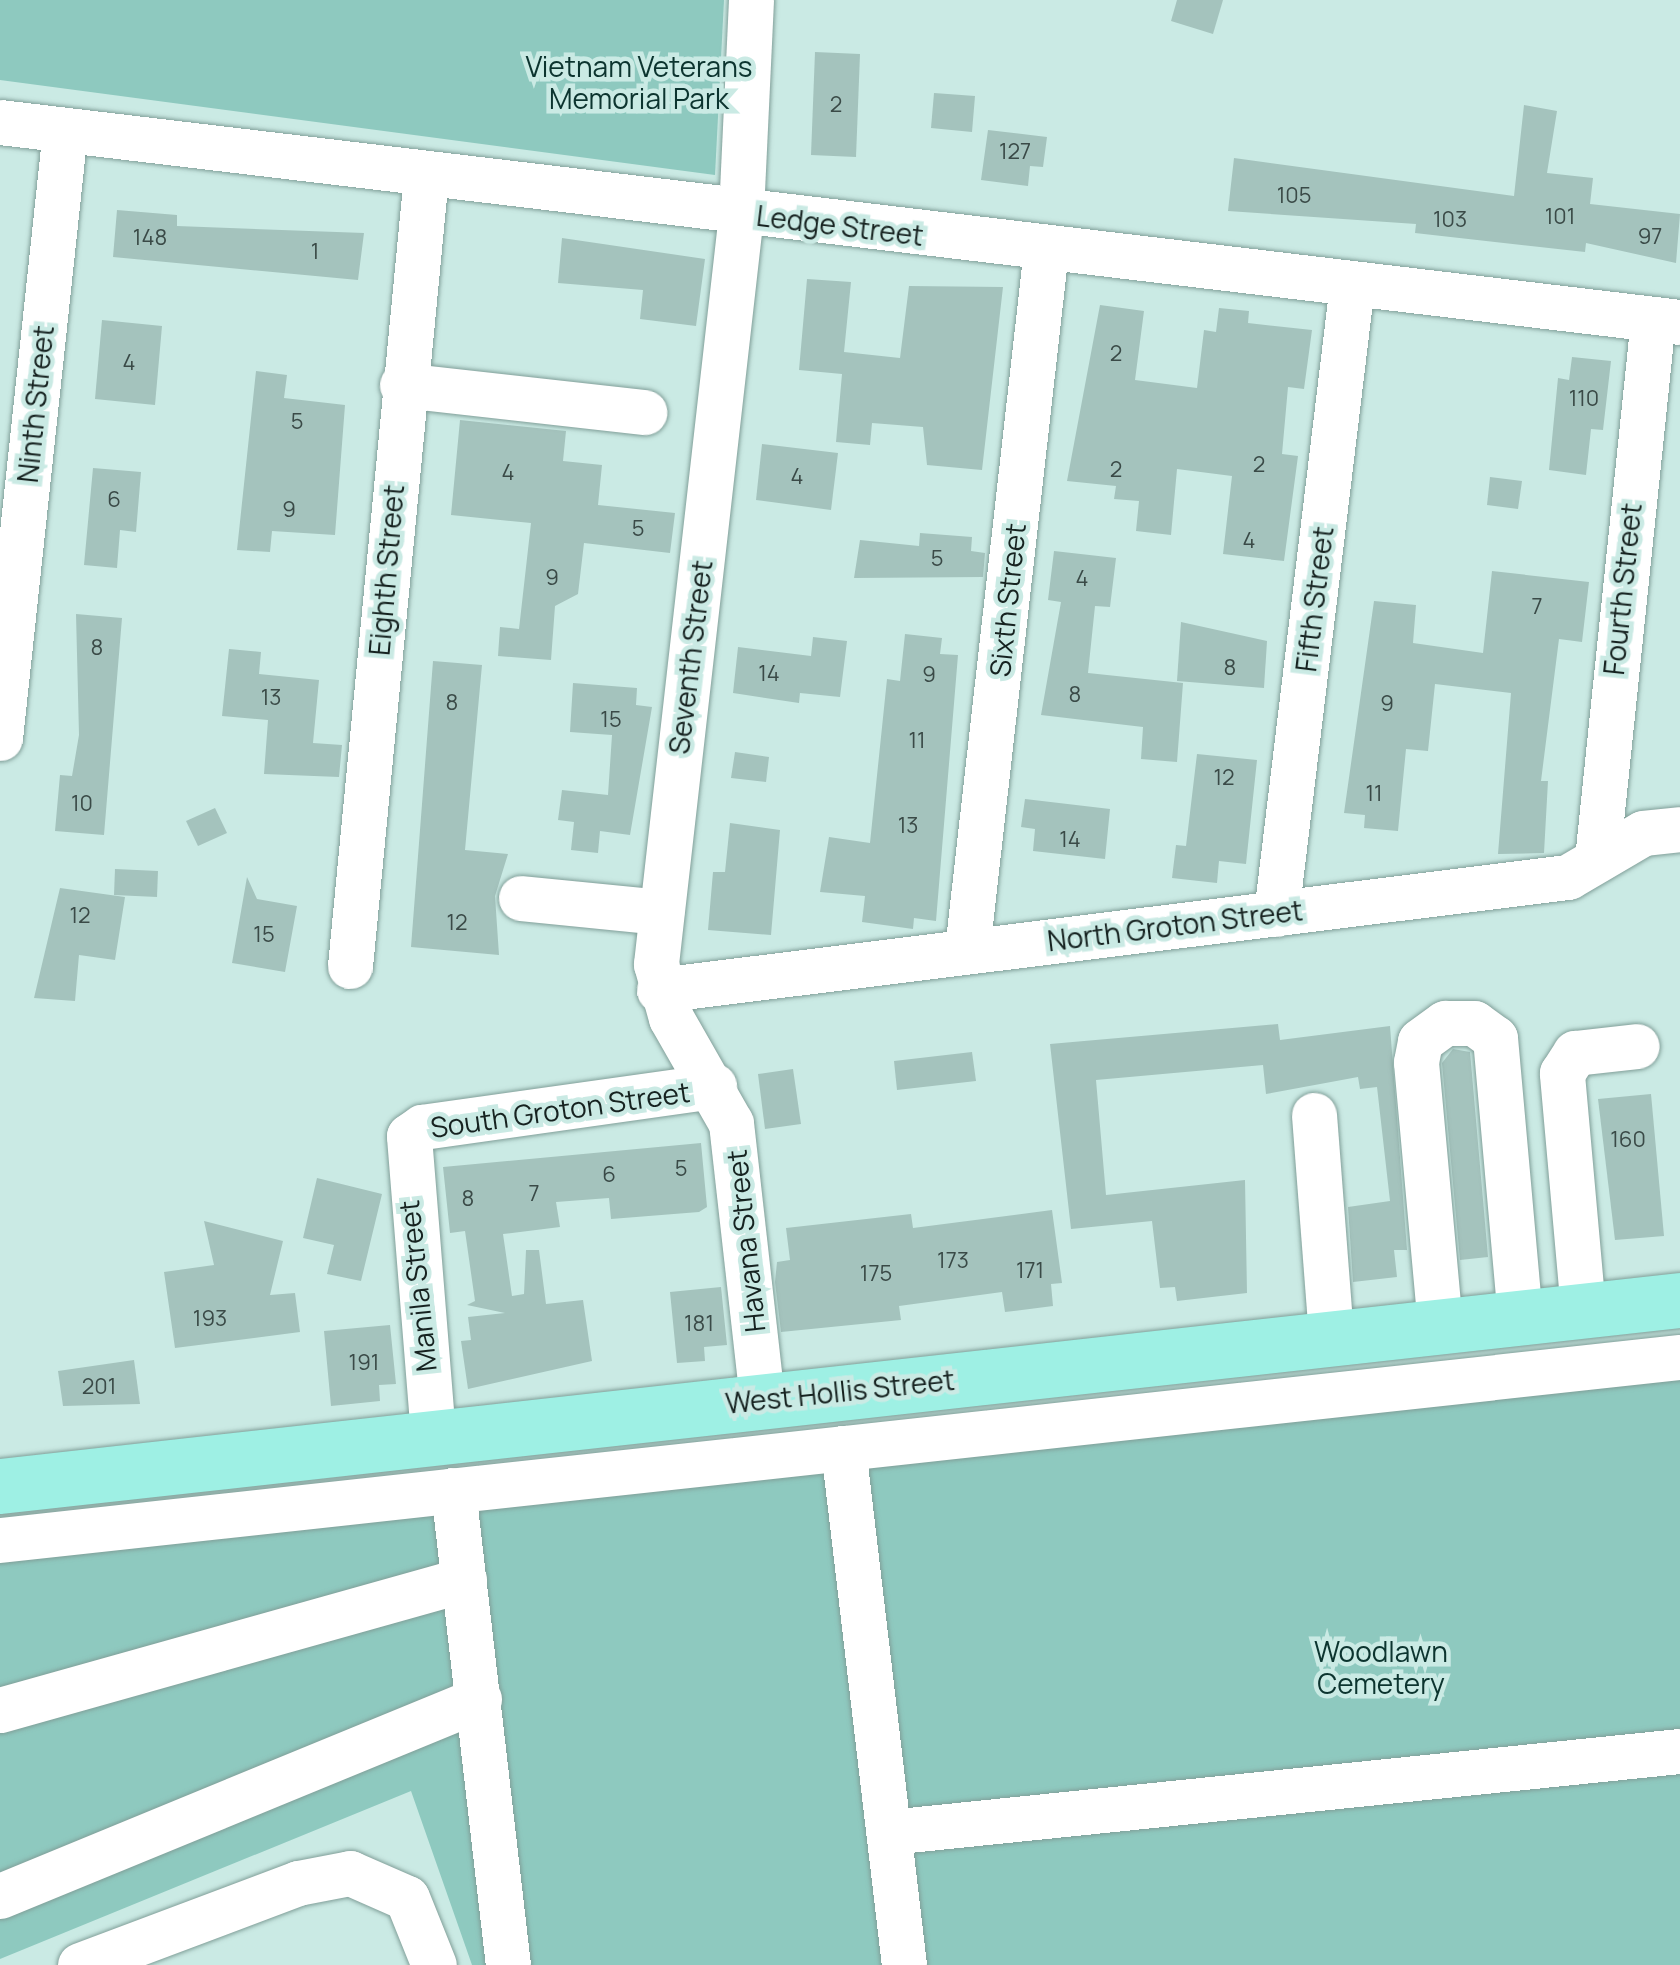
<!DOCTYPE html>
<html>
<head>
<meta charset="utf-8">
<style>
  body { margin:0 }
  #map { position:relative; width:1680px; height:1965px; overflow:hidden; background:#caeae4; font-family:Manrope,sans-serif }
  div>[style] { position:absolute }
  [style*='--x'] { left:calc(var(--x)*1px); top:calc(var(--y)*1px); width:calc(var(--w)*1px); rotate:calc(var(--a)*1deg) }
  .green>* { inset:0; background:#8ec9bf }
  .building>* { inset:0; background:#a4c3bd }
  .roads { filter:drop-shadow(0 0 2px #819f99) drop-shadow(0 0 2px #819f99) }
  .minor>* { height:45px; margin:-22.5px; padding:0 22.5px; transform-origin:22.5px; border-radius:22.5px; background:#fff }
  .major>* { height:55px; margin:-27.5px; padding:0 27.5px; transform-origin:27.5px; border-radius:27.5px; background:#9ef0e4 }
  span { translate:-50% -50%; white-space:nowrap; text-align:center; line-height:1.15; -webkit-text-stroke:9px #caeae4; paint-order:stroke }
  .number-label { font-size:22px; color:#3a4a47 }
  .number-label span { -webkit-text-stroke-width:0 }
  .park-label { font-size:28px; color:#0c342f }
  .street-label { font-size:28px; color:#162220 }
</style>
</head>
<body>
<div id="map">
  <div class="green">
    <div style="clip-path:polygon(0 0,724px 0,715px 175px,0 80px)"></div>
    <div style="clip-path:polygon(1680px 1336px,1680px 1965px,472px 1965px,411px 1791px,0 1959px,0 1519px)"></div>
  </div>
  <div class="building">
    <div style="clip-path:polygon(1177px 0,1223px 0,1213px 34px,1171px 21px)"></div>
    <div style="clip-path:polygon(815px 52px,860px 54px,856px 157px,811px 155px)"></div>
    <div style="clip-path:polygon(934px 93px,975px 96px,972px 132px,931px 128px)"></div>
    <div style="clip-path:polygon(1524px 105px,1557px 111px,1547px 173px,1593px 178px,1590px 204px,1680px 214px,1676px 263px,1586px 243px,1585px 252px,1415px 233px,1416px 224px,1228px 211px,1234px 158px,1514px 196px)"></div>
    <div style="clip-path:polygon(988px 130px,1047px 137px,1043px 167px,1030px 166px,1028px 186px,981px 180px)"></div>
    <div style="clip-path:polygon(117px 210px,177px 215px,177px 226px,364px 233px,358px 280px,113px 257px)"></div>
    <div style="clip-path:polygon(562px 238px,705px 259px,696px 326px,640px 319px,643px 290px,558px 283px)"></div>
    <div style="clip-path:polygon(807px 279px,851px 282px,844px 352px,900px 358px,909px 286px,1003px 287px,982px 470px,927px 465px,923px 427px,872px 423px,870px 445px,836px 442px,842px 374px,799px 370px)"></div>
    <div style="clip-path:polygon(1100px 305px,1144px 311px,1135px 380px,1197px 388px,1204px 330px,1216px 332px,1219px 308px,1249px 311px,1248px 323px,1312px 330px,1304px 389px,1288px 387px,1282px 454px,1298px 456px,1284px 561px,1223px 554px,1232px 476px,1177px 469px,1171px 535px,1136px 531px,1139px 501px,1114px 499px,1116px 486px,1067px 481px)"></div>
    <div style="clip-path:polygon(102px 320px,162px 326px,155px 405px,95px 399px)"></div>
    <div style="clip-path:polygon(1572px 357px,1611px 361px,1603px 430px,1591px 429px,1586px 475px,1549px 470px,1558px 378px,1569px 380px)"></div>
    <div style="clip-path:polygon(256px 371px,287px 375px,284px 398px,345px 405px,335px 535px,272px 531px,270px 552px,237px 550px)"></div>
    <div style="clip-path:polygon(460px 420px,566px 431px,563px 461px,602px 465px,598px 505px,675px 513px,670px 553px,584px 543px,578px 594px,555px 606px,551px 660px,498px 656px,500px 627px,519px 629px,531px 523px,451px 515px)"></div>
    <div style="clip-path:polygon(762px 444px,838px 453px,831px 510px,756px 500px)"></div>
    <div style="clip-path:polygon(93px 468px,141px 472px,136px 532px,120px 530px,117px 568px,84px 565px)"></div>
    <div style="clip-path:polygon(1490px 477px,1522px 481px,1518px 509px,1487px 505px)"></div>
    <div style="clip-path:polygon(920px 533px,972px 537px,971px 551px,985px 553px,983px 577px,854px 578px,860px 540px,919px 546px)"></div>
    <div style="clip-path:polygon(1054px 551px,1116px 558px,1110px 607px,1095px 606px,1088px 673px,1183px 683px,1177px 762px,1141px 759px,1143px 727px,1041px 715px,1061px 602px,1048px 600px)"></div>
    <div style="clip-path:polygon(1492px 571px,1589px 582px,1582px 642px,1559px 639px,1541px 781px,1548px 781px,1544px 853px,1498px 854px,1511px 693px,1435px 684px,1428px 751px,1406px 749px,1398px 831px,1364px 828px,1365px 815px,1344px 813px,1374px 601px,1416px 605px,1413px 643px,1483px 653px)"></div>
    <div style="clip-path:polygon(76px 614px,122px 618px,104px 835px,55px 831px,60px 775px,72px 776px,79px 735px)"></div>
    <div style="clip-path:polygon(1181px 622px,1267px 641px,1264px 688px,1177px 681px)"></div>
    <div style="clip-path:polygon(905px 634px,942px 638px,940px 654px,958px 655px,936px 921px,914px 918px,913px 929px,862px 922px,865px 896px,820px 892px,829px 837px,870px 843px,887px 679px,900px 681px)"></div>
    <div style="clip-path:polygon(813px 637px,847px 641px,840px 697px,800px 693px,799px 703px,733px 693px,738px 647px,811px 656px)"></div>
    <div style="clip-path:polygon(229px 649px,261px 652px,259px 674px,319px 680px,313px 743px,342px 745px,339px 777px,264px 774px,268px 720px,222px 716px)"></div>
    <div style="clip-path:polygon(433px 661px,482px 665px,465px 850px,508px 854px,495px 896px,499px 955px,411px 947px)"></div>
    <div style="clip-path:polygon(573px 683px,637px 688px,636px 705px,652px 707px,630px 835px,600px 831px,598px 853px,571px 850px,574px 822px,558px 820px,562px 790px,608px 795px,612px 735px,570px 732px)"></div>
    <div style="clip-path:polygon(735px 752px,769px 757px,766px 782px,731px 778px)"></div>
    <div style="clip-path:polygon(1197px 754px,1257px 760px,1246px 864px,1219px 861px,1217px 883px,1172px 878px,1176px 845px,1186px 846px)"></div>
    <div style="clip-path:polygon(1025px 799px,1110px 809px,1105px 859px,1033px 851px,1035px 829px,1021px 827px)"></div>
    <div style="clip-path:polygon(215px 808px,227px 833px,198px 846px,186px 821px)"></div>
    <div style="clip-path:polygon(730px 823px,780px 830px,771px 935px,708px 930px,713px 872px,725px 872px)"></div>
    <div style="clip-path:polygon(115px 869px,158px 871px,157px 897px,114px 895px)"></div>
    <div style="clip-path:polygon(247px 877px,257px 899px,297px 906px,285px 972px,232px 963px)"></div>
    <div style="clip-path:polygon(60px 888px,125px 897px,115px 960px,79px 955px,75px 1001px,34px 998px)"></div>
    <div style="clip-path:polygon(1278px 1024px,1280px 1040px,1390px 1026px,1407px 1250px,1394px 1250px,1397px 1277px,1353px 1282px,1348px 1207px,1390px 1201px,1377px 1087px,1360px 1089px,1358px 1077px,1266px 1094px,1263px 1065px,1096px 1080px,1106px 1195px,1245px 1180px,1247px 1293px,1177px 1301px,1175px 1287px,1160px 1288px,1152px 1221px,1071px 1229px,1050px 1044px)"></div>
    <div style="clip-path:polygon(1453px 1049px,1470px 1052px,1488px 1257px,1460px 1260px,1442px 1063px)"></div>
    <div style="clip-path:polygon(972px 1052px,976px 1081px,897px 1090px,894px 1061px)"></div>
    <div style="clip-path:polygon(793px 1069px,801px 1124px,765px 1129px,758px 1074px)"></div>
    <div style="clip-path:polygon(1651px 1094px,1664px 1236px,1615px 1240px,1598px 1099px)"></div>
    <div style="clip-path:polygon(701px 1143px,707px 1207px,699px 1212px,611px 1219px,609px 1198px,556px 1202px,560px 1227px,503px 1234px,512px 1296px,524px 1294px,526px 1250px,539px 1250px,546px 1304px,583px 1300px,592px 1361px,468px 1389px,461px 1341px,471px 1340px,468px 1317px,505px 1313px,467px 1305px,475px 1301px,465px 1231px,450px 1233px,443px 1167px)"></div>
    <div style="clip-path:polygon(317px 1178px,382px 1194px,361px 1281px,327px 1274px,334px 1245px,303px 1238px)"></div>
    <div style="clip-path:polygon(1052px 1210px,1062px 1283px,1051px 1284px,1053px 1306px,1005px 1312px,1002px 1292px,899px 1306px,901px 1320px,781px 1332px,775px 1282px,777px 1262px,790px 1260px,786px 1228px,911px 1214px,913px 1228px)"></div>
    <div style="clip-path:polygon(204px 1221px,283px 1241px,270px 1295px,295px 1293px,300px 1332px,175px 1348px,164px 1272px,214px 1265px)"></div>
    <div style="clip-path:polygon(721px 1287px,727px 1345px,704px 1347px,705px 1361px,677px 1363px,670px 1292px)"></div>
    <div style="clip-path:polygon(390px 1325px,396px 1384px,379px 1385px,380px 1401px,331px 1406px,324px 1331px)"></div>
    <div style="clip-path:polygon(134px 1360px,140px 1404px,63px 1406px,58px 1371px)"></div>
  </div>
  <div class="roads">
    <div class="minor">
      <div style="--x:751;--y:0;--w:214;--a:92.7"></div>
      <div style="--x:741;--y:214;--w:755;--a:96.47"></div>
      <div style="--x:656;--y:964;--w:56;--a:74.5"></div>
      <div style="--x:671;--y:1018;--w:121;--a:60.3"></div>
      <div style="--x:731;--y:1123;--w:279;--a:83.6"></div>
      <div style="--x:0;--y:122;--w:1692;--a:6.79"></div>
      <div style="--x:402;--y:385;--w:244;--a:6.4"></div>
      <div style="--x:0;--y:738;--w:611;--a:-83.9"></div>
      <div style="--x:1597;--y:859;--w:543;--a:-84.08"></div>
      <div style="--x:521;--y:898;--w:141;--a:5.7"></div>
      <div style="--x:1276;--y:914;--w:635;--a:-83.12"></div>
      <div style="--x:967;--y:950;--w:705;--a:-83.57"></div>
      <div style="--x:350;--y:966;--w:795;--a:-84.51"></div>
      <div style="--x:659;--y:990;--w:916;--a:-7.09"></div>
      <div style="--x:1568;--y:877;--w:87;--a:-30.4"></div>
      <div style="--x:1643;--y:833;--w:37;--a:-6"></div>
      <div style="--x:1314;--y:1115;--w:223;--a:85.6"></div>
      <div style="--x:1583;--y:1310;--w:238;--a:-95.1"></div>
      <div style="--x:1562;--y:1073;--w:24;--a:-57"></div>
      <div style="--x:1575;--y:1053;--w:62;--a:-6.4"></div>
      <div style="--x:1440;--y:1326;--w:265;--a:-95.2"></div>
      <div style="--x:1416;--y:1062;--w:21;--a:-79"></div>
      <div style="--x:1420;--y:1041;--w:31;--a:-36"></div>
      <div style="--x:1445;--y:1023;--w:29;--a:0"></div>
      <div style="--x:1474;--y:1023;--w:26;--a:36"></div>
      <div style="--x:1495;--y:1038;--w:280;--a:84.9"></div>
      <div style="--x:433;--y:1435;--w:300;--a:-94.6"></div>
      <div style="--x:409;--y:1136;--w:16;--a:-35"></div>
      <div style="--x:422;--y:1127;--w:295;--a:-8"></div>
      <div style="--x:843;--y:1448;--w:521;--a:83.27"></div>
      <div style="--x:453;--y:1490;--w:478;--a:83.4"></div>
      <div style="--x:0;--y:1540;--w:1690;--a:-6.22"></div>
      <div style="--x:0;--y:1710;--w:482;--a:-15.7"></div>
      <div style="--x:889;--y:1832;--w:795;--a:-5.85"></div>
      <div style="--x:0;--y:1896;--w:518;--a:-22.36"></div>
      <div style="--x:80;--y:1965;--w:233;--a:-20.6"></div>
      <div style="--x:298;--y:1883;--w:53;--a:-10.9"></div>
      <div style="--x:350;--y:1873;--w:62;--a:23.7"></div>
      <div style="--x:407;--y:1898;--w:72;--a:68.1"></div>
    </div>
    <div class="major">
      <div style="--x:0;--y:1486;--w:1690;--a:-6.32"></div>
    </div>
  </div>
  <div class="number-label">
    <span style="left:836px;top:105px">2</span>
    <span style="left:1015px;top:152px">127</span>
    <span style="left:1294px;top:196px">105</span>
    <span style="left:1560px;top:217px">101</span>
    <span style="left:1450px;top:220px">103</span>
    <span style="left:1650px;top:237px">97</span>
    <span style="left:150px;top:238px">148</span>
    <span style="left:315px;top:252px">1</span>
    <span style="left:1116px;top:354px">2</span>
    <span style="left:129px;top:363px">4</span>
    <span style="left:1584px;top:399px">110</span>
    <span style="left:297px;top:422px">5</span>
    <span style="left:1259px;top:465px">2</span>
    <span style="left:1116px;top:470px">2</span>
    <span style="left:508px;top:473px">4</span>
    <span style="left:797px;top:477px">4</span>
    <span style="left:114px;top:500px">6</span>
    <span style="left:289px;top:510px">9</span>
    <span style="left:638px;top:529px">5</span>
    <span style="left:1249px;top:541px">4</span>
    <span style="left:937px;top:559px">5</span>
    <span style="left:552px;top:578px">9</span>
    <span style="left:1082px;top:579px">4</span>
    <span style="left:1537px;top:607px">7</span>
    <span style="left:97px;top:648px">8</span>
    <span style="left:1230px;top:668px">8</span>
    <span style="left:769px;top:674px">14</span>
    <span style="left:929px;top:675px">9</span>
    <span style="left:1075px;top:695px">8</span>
    <span style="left:271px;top:698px">13</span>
    <span style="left:452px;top:703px">8</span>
    <span style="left:1387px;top:704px">9</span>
    <span style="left:611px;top:720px">15</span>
    <span style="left:917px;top:741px">11</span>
    <span style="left:1224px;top:778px">12</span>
    <span style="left:1374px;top:794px">11</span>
    <span style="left:82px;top:804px">10</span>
    <span style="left:908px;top:826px">13</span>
    <span style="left:1070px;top:840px">14</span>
    <span style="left:80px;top:916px">12</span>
    <span style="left:457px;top:923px">12</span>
    <span style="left:264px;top:935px">15</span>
    <span style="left:1628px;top:1140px">160</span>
    <span style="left:681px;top:1169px">5</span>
    <span style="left:609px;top:1175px">6</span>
    <span style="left:534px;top:1194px">7</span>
    <span style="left:468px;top:1199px">8</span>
    <span style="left:953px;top:1261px">173</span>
    <span style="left:1030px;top:1271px">171</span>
    <span style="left:876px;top:1274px">175</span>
    <span style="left:210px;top:1319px">193</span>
    <span style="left:699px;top:1324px">181</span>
    <span style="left:364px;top:1363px">191</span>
    <span style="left:99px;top:1387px">201</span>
  </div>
  <div class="park-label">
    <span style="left:639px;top:82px">Vietnam Veterans<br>Memorial Park</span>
    <span style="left:1381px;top:1667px">Woodlawn<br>Cemetery</span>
  </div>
  <div class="street-label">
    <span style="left:840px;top:225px;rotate:7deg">Ledge Street</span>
    <span style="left:35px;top:404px;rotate:-84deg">Ninth Street</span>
    <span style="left:386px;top:570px;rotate:-85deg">Eighth Street</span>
    <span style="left:1622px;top:589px;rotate:-84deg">Fourth Street</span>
    <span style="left:1314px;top:599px;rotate:-83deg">Fifth Street</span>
    <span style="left:1007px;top:600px;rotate:-84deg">Sixth Street</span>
    <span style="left:690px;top:657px;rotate:-83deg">Seventh Street</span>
    <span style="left:1175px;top:925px;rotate:-7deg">North Groton Street</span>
    <span style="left:560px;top:1109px;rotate:-8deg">South Groton Street</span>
    <span style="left:745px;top:1241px;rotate:-96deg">Havana Street</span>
    <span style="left:417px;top:1286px;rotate:-96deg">Manila Street</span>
    <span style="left:840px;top:1391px;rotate:-6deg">West Hollis Street</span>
  </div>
</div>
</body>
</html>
